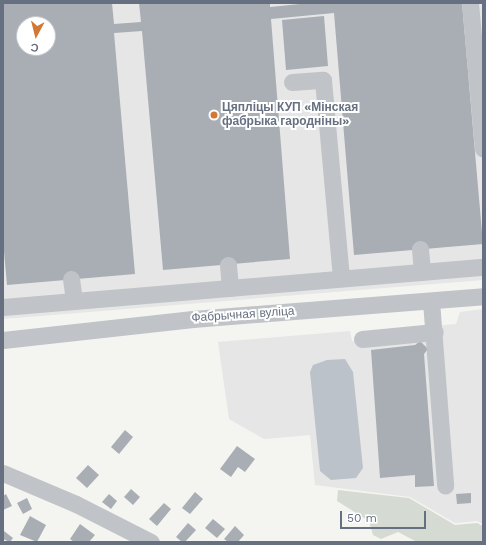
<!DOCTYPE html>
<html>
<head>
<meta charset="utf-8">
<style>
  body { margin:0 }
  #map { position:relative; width:486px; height:545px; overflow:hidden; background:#f4f5f1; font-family:"Work Sans",sans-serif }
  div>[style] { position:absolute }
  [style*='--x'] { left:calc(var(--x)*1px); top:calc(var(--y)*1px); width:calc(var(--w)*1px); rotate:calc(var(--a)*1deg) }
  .built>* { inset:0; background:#e5e6e5 }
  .green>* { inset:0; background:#d5dbd3 }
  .water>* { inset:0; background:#bbc2c9 }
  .building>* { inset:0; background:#a9aeb5 }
  .minor>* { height:17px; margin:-8.5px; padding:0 8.5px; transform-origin:8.5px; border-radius:8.5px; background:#c0c3c7 }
  .dots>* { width:11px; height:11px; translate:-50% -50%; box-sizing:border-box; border:2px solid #fff; border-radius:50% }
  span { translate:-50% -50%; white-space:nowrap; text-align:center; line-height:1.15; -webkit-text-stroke:4px #fff; paint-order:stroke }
  .poi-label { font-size:12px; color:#667080; font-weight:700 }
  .left { translate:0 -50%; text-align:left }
  .street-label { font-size:12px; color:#667080 }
  .frame { position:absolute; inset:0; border:4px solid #667080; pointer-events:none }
  .north { position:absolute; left:16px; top:16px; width:40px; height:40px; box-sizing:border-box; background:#fff; border:1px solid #c2c6cc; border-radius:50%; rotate:187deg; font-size:11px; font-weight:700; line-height:16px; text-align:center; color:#667080 }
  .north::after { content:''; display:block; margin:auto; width:14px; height:18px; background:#d27734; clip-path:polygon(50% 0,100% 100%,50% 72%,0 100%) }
  .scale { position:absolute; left:340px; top:511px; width:86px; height:18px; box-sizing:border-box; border:2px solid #667080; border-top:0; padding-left:5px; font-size:12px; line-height:14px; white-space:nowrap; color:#667080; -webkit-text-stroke:3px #fff; paint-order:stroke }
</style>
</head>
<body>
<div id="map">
  <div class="built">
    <div style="clip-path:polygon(evenodd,3px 3px,483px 3px,483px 280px,3px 319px,3px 3px,24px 24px,48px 24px,48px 48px,24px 48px,24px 24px)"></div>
    <div style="clip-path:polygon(483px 309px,483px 524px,477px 521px,455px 523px,410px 497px,315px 485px,310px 435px,264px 439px,229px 419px,218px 342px,350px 331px,352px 341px,356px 341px,356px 333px,456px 324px,460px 312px)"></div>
  </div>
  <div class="green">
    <div style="clip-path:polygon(338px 490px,409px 498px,455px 525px,477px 523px,483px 526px,483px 542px,417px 542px,398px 532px,381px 539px,373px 535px,369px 521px,337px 501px)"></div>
  </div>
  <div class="water">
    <div style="clip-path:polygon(345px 359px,353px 372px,363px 468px,356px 478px,331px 480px,320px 471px,310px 372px,313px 365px,327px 360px)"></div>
  </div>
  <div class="building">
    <div style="clip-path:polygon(evenodd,3px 3px,112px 3px,114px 24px,141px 22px,139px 3px,270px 3px,270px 7px,310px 3px,462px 3px,483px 244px,354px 255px,334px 13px,271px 19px,290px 259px,163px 270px,142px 31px,114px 33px,135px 274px,7px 285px,3px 240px,3px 3px,24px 24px,48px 24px,48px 48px,24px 48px,24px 24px)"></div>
    <div style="clip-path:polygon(324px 16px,328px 66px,286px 70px,282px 20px)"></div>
    <div style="clip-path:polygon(420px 341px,428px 349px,424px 354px,434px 486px,415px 487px,415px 475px,380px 478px,371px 350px,415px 345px)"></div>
    <div style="clip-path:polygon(125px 430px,133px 437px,119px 454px,111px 447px)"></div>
    <div style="clip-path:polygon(237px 446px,255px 459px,245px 472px,238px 467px,231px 477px,220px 469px)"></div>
    <div style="clip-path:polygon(88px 465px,99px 475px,87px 488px,76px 478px)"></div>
    <div style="clip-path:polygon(131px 489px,140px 497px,133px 505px,124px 497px)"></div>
    <div style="clip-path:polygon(195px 492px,203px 499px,190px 514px,182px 508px)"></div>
    <div style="clip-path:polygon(471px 493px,471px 503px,457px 504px,456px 494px)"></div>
    <div style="clip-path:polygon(6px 494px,12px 506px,3px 510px,3px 496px)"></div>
    <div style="clip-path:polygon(109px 494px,117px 501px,111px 509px,102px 502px)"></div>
    <div style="clip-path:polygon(27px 498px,32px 509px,23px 514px,17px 503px)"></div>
    <div style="clip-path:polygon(164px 503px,171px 509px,157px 526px,149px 519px)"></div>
    <div style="clip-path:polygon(30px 516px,46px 525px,37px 542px,20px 535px)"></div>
    <div style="clip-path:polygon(213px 519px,225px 529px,217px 538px,205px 528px)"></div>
    <div style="clip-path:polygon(188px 523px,196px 530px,185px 542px,182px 542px,176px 537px)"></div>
    <div style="clip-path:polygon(80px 524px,95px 535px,89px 542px,74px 542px,70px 539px)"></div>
    <div style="clip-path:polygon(235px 526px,244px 535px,238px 542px,228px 542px,224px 539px)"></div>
    <div style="clip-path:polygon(4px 531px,13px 538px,10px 542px,3px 539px)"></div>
  </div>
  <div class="minor">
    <div style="--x:470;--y:3;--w:146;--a:84.9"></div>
    <div style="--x:292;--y:82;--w:31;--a:-4"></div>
    <div style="--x:323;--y:80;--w:199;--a:84.8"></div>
    <div style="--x:420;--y:249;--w:23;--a:85"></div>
    <div style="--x:228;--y:265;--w:23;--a:85"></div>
    <div style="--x:71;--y:279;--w:22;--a:82"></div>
    <div style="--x:431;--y:301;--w:185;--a:85.6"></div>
    <div style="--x:3;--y:307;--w:482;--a:-4.8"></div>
    <div style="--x:362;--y:339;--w:73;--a:-5.5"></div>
    <div style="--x:3;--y:340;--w:191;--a:-6.3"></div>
    <div style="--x:193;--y:319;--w:291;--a:-4.5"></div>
    <div style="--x:3;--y:473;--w:79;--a:23"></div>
    <div style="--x:76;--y:504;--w:84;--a:26.9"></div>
  </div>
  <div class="dots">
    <div style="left:214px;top:115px;background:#d27734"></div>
  </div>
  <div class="poi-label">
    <span class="left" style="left:222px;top:115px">Цяпліцы КУП «Мінская<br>фабрыка гародніны»</span>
  </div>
  <div class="street-label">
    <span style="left:243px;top:315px;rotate:-4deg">Фабрычная вуліца</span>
  </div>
  <div class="frame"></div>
  <div class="north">С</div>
  <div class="scale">50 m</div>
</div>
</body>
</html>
